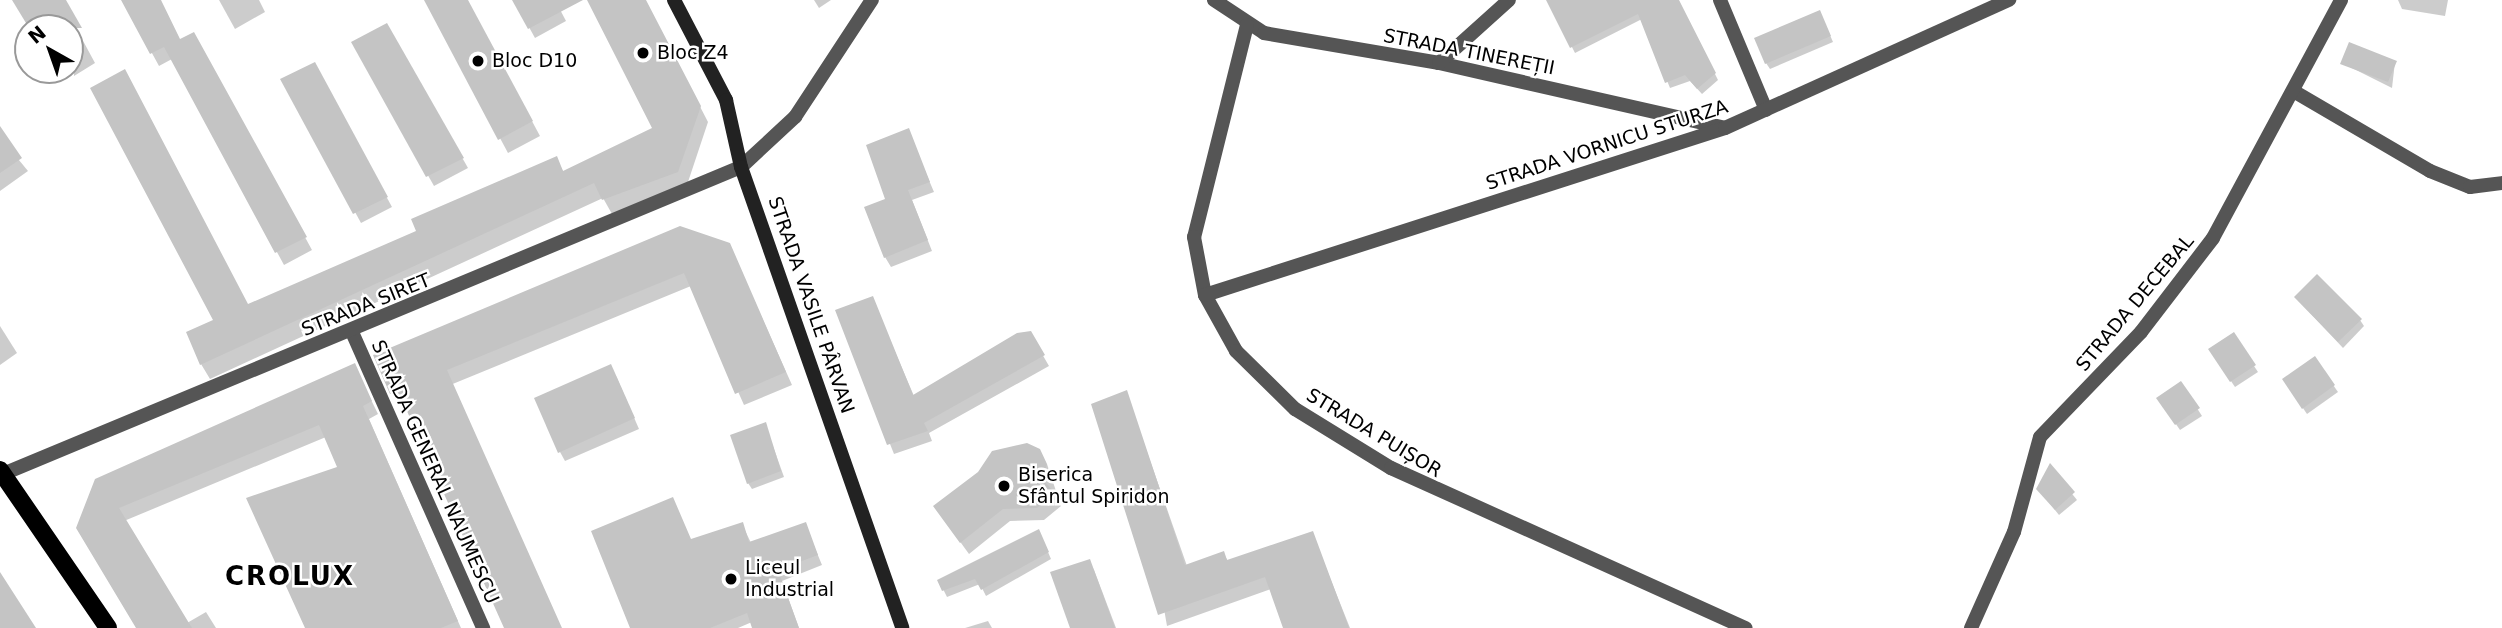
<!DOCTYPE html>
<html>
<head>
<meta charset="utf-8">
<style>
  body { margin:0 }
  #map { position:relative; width:2502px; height:628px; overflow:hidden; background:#fff; font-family:"DejaVu Sans",sans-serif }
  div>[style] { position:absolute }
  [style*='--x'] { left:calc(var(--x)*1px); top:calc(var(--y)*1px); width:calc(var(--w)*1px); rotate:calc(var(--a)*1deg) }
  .shadow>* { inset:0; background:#0003 }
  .building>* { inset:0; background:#c4c4c4 }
  .minor>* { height:14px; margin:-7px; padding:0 7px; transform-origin:7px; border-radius:7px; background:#555 }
  .tertiary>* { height:14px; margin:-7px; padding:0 7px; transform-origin:7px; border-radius:7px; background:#555 }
  .secondary>* { height:14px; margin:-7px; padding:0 7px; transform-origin:7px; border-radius:7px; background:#222 }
  .primary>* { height:18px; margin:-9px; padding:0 9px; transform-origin:9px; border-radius:9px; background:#000 }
  .dots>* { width:19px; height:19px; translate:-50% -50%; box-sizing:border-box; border:4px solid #fff; border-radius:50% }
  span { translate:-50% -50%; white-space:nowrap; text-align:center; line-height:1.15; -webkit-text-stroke:5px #fff; paint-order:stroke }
  .street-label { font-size:19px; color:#000 }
  .poi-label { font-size:19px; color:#000 }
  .left { translate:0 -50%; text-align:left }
  .district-label { font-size:26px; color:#000; font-weight:700; letter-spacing:2px }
  .north { position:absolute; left:14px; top:14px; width:70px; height:70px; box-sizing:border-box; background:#fff; border:2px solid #999; border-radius:50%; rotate:320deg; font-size:19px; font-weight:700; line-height:28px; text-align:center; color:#000 }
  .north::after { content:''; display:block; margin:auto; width:24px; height:32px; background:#000; clip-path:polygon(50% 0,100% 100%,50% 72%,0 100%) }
</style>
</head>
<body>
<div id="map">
  <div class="shadow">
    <div style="clip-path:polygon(14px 0,61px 0,95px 63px,74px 76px,70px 28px,31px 28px)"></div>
    <div style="clip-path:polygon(123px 0,160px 0,180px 41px,194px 34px,312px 250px,284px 265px,172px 59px,159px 66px)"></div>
    <div style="clip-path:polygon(219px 0,259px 0,265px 12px,235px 29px)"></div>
    <div style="clip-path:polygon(426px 0,467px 0,540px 136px,508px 153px)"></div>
    <div style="clip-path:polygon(514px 0,555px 0,566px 21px,535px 38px)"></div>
    <div style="clip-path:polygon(589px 0,645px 0,708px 122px,686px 188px,612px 214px,603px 198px,210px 379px,201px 364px,248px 306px,418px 232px,556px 158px,564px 173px,654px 129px)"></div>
    <div style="clip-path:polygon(814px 0,831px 0,819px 8px)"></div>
    <div style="clip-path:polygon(1548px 0,1678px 0,1718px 80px,1702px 94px,1690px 81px,1670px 88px,1642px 19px,1575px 53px)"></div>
    <div style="clip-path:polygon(2398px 0,2448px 0,2445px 16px,2402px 9px)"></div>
    <div style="clip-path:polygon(1823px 19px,1833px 42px,1770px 69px,1766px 63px)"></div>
    <div style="clip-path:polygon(387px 25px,468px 168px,434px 186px,353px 43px)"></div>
    <div style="clip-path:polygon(2395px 62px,2392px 88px,2342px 63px)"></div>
    <div style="clip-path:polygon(314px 64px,392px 207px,361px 223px,283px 80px)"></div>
    <div style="clip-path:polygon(908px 131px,934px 192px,912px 200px,932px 251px,891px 267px,885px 257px,888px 200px)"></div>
    <div style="clip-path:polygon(0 137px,28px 171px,0 191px)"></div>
    <div style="clip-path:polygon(729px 244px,792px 385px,744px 405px,691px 286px,399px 406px,391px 393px)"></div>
    <div style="clip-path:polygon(872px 298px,914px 396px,1030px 333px,1049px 366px,929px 433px,932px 441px,894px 454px,837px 311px)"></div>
    <div style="clip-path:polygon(2296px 298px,2360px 320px,2364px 326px,2343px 348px)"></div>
    <div style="clip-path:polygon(0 326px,17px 353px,0 365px)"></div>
    <div style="clip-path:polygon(2214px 356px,2254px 366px,2258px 372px,2235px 387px)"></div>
    <div style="clip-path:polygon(2314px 358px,2338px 392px,2307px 414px,2288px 386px)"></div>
    <div style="clip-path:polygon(354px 365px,378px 414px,369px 419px,461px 628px,307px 628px,339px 468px,326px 437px,124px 521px,187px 623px,206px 612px,216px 628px,137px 628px,78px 528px)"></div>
    <div style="clip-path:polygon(616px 376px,639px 429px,565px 461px,560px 452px)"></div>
    <div style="clip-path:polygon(2181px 383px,2202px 416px,2180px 430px,2162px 404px)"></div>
    <div style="clip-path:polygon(1126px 392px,1187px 566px,1223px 553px,1228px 561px,1312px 533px,1350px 628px,1285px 628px,1271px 589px,1167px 626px)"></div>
    <div style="clip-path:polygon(765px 424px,784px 477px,752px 489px,748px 483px)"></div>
    <div style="clip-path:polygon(1047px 464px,1061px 506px,1044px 520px,1010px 521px,969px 554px,935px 507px,979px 473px)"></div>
    <div style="clip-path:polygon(2050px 466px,2077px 500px,2059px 515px,2038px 489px)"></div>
    <div style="clip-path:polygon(673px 499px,691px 541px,742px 524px,751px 543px,805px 524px,822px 565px,782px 581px,799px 628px,754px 628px,752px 622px,738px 628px,632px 628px)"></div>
    <div style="clip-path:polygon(1042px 538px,1051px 559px,986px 596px,980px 584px,947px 597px,939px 581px)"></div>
    <div style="clip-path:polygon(1089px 561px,1094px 570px,1116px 628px,1072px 628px)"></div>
    <div style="clip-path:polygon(988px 621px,992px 628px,965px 628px)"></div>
  </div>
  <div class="building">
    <div style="clip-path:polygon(12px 0,66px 0,82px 28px,29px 28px)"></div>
    <div style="clip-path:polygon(121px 0,161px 0,180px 39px,194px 32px,307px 237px,275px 253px,164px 47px,150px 54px)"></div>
    <div style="clip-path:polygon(424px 0,468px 0,533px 121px,498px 140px)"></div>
    <div style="clip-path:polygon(512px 0,583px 0,528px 29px)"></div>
    <div style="clip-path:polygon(587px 0,646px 0,701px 106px,678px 172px,602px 200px,594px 183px,200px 365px,186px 332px,213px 320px,90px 88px,125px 69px,248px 304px,416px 231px,411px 219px,557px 156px,563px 171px,652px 128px)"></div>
    <div style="clip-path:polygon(1546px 0,1679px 0,1716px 73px,1697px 89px,1685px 75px,1665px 83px,1638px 14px,1570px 48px)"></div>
    <div style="clip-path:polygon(1820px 10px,1831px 36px,1765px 64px,1754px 38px)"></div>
    <div style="clip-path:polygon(387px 23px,464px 158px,426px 177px,351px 42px)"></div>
    <div style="clip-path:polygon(2349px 42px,2397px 61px,2388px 82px,2340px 64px)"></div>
    <div style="clip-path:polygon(315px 62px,388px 197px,353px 214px,280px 79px)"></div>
    <div style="clip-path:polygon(0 126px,22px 158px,0 173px)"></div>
    <div style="clip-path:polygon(909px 128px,930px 182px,908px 190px,928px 240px,884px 258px,864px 207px,885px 199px,866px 145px)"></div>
    <div style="clip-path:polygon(680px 226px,730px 243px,786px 372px,735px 394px,684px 273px,447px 370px,562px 628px,504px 628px,398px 391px,390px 394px,373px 355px)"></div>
    <div style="clip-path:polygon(2317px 274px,2362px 319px,2338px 342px,2294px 297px)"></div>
    <div style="clip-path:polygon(873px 296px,913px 395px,1017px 333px,1031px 331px,1045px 355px,924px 423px,928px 431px,887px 445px,835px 310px)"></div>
    <div style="clip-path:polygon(2234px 332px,2256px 365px,2230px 382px,2208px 349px)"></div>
    <div style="clip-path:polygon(2315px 356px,2335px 385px,2302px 409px,2282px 379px)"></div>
    <div style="clip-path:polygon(355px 363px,372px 401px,363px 406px,458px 621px,441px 628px,305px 628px,246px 498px,337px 467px,319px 425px,119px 508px,192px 628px,136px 628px,76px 528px,95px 479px)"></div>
    <div style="clip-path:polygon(611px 364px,635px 418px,558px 453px,534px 398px)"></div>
    <div style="clip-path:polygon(2181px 381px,2200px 408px,2175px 425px,2156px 398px)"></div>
    <div style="clip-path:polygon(1127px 390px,1185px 565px,1224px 551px,1227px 560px,1313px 531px,1349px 628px,1283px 628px,1265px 577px,1158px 615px,1091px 404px)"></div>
    <div style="clip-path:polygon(766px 422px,781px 471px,747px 484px,730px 435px)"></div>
    <div style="clip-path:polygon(1027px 443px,1040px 449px,1047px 464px,1043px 480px,1055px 493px,1037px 508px,1003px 509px,960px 543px,933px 506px,978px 472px,992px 451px)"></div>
    <div style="clip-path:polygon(2050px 463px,2075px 492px,2055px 510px,2036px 489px)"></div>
    <div style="clip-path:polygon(673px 497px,691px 539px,743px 522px,749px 542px,806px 522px,818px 555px,778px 570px,799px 628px,752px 628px,747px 613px,710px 628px,630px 628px,591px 531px)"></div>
    <div style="clip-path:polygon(1039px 529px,1049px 552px,981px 590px,975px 579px,942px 591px,937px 580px)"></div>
    <div style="clip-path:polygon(1090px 559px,1115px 628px,1070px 628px,1050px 572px)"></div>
    <div style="clip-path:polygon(0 572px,36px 628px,0 628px)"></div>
  </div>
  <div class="minor">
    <div style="--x:1214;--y:0;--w:60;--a:33.4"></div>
    <div style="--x:1264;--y:33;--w:178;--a:9.7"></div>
    <div style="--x:1439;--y:63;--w:292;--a:12.8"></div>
    <div style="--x:1720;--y:0;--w:119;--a:67.3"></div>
    <div style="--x:1247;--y:25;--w:219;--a:104"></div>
    <div style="--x:1194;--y:237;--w:59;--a:79.3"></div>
    <div style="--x:1205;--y:295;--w:64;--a:61"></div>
    <div style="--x:1236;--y:351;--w:83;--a:44.5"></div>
    <div style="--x:1295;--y:409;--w:113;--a:31.6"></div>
    <div style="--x:1391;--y:468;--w:389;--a:24.3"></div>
    <div style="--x:1439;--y:63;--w:94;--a:-42"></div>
    <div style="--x:2295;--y:92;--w:156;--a:30.3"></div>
    <div style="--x:2430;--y:171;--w:43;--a:21.8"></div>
    <div style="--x:2470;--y:187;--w:32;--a:-7"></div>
    <div style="--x:1205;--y:295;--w:546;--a:-17.8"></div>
    <div style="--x:1725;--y:128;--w:312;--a:-24.3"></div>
    <div style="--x:352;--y:332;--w:324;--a:66.1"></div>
    <div style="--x:3;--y:474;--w:799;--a:-22.59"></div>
    <div style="--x:1971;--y:628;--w:105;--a:-65.9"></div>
    <div style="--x:2014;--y:532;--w:98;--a:-74.7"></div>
    <div style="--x:2040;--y:437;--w:146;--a:-46.1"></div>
    <div style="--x:2141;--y:332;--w:118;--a:-52.5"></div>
    <div style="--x:2213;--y:238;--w:270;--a:-61.7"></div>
  </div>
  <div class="tertiary">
    <div style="--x:741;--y:167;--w:74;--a:-42.8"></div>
    <div style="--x:795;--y:117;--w:140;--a:-56.7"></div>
  </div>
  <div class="secondary">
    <div style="--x:674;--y:0;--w:113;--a:62.5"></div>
    <div style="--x:726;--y:100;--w:69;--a:77.4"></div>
    <div style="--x:741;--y:167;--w:488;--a:70.7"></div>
  </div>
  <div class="primary">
    <div style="--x:0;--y:470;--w:191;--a:55.6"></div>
  </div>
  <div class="dots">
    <div style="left:643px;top:53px;background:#000"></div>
    <div style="left:478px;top:61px;background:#000"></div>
    <div style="left:1004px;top:486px;background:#000"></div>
    <div style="left:731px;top:579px;background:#000"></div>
  </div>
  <div class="street-label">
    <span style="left:1469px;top:52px;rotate:11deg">STRADA TINEREȚII</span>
    <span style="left:1607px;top:145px;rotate:-18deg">STRADA VORNICU STURZA</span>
    <span style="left:2135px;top:303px;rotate:-50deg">STRADA DECEBAL</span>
    <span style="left:366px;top:305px;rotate:-22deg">STRADA SIRET</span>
    <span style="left:811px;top:305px;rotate:71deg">STRADA VASILE PÂRVAN</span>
    <span style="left:1374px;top:433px;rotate:31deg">STRADA PUIȘOR</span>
    <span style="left:435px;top:472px;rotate:66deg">STRADA GENERAL NAUMESCU</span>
  </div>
  <div class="poi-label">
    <span class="left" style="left:657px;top:53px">Bloc Z4</span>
    <span class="left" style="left:492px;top:61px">Bloc D10</span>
    <span class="left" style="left:1018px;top:486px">Biserica<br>Sfântul Spiridon</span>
    <span class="left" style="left:745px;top:579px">Liceul<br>Industrial</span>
  </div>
  <div class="district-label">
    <span style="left:290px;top:577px">CROLUX</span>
  </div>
  <div class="north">N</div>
</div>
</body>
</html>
